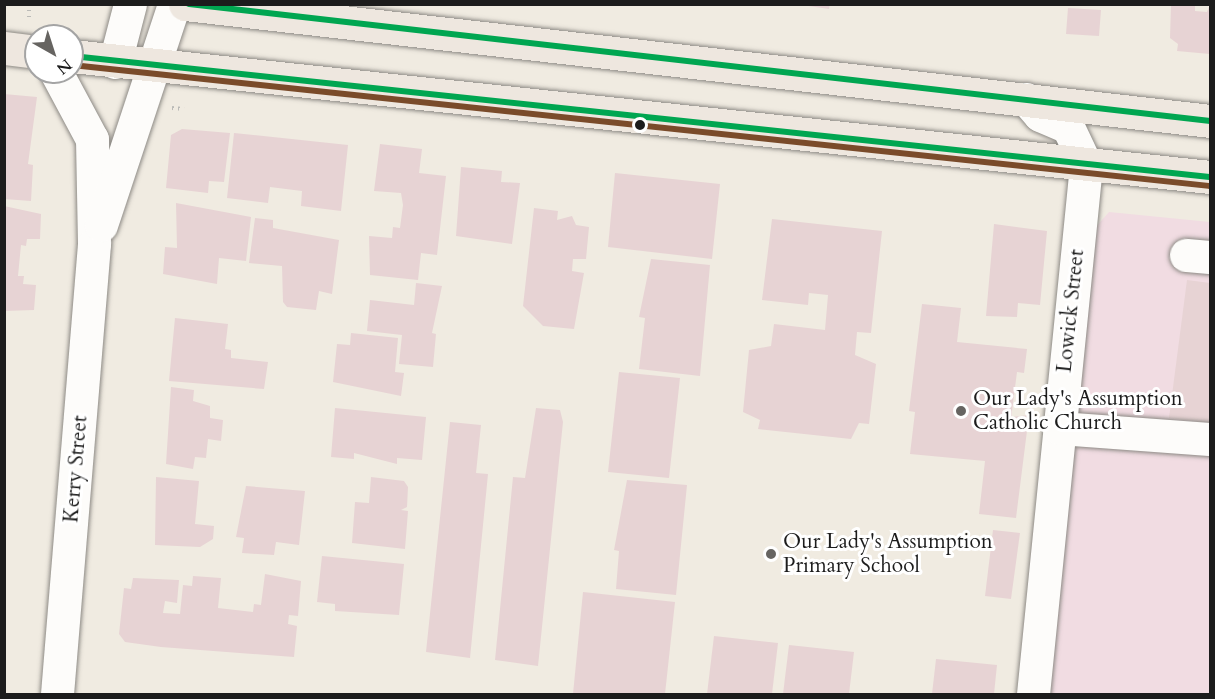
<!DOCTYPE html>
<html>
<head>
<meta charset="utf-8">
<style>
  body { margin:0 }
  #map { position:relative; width:1215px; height:699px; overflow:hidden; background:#f0ebe1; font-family:Cardo,serif }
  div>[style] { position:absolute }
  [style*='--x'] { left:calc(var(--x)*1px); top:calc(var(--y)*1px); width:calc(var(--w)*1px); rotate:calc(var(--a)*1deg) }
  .built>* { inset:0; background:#f1dce2 }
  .building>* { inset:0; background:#e7d3d4 }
  .path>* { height:4px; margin-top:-2px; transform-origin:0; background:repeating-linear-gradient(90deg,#babab7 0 1.5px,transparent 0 6px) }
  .roads { filter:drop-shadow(0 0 2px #8d8a85) drop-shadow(0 0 2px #8d8a85) }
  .minor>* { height:33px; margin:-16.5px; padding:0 16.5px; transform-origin:16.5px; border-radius:16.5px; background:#fdfcfa }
  .major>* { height:33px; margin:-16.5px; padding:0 16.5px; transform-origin:16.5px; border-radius:16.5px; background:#eee7df }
  .bus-1>* { height:6px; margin:-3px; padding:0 3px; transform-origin:3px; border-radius:3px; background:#00a651 }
  .bus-2>* { height:6px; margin:-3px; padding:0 3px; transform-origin:3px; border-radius:3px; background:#7a4b2a }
  .dots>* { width:16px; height:16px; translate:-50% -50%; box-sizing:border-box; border:3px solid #fff; border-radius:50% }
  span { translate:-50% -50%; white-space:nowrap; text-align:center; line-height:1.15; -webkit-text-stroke:6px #fff; paint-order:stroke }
  .street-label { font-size:21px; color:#1c1c1c }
  .poi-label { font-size:21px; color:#1c1c1c }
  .left { translate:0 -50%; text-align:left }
  .frame { position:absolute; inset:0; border:6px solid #1c1c1c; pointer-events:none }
  .north { position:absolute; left:24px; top:24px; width:60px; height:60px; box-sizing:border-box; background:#fff; border:2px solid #a4a4a4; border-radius:50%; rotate:141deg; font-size:16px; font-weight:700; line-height:24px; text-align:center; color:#1c1c1c }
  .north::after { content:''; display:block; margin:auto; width:21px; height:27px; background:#666461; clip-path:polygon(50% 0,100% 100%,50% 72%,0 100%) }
</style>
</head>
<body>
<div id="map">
  <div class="built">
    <div style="clip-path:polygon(1109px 212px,1210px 222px,1210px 694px,1033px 694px,1077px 248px)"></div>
  </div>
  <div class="building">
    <div style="clip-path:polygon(795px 4px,830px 4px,829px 9px)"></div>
    <div style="clip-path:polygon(1171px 4px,1195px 4px,1195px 11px,1207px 12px,1210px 4px,1210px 54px,1177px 51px,1178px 44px,1170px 38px)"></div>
    <div style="clip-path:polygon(1068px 8px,1101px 10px,1099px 36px,1066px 34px)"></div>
    <div style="clip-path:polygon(4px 94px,37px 97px,28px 164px,33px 165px,31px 201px,4px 199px)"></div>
    <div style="clip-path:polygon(182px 129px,230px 133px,224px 182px,209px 181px,208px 193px,166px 188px,171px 135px)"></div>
    <div style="clip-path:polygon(234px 133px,348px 145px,341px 211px,301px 206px,302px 191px,270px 187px,268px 203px,227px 198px)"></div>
    <div style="clip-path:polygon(380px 144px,422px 149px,419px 173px,446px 176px,437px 255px,421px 253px,418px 280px,370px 275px,369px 236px,392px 238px,393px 227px,400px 228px,403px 205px,401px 193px,374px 191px)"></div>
    <div style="clip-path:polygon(461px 167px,502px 171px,501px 182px,520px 183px,512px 244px,456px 236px)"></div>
    <div style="clip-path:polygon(615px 173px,720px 184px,712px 259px,608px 247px)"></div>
    <div style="clip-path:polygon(176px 203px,251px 217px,246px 261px,219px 258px,217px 284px,163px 274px,165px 247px,177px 248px)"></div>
    <div style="clip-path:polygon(4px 206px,41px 214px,40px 239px,27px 239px,26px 246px,21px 245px,18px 276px,24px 276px,23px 284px,36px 285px,34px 310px,4px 311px)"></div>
    <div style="clip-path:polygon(534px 208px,558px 211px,557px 220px,572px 216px,576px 225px,589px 227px,586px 259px,573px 259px,572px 271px,584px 273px,574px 329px,543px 326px,523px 306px)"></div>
    <div style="clip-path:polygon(255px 218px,273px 220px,273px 228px,339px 240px,332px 294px,319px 291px,316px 310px,287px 307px,283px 302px,282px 266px,249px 263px)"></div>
    <div style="clip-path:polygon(772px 219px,882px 231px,871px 333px,857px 332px,855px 355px,876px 364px,869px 424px,859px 423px,851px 439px,758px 429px,760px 420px,743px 412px,749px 350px,771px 346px,774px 324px,825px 330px,828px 295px,809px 293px,808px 305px,762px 300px)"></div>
    <div style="clip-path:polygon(994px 224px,1047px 231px,1040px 305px,1018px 303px,1017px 317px,986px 316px)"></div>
    <div style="clip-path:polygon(651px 259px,710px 265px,700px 376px,639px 369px,645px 318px,639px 317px)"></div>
    <div style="clip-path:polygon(1187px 280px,1210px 283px,1210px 423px,1169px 418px)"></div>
    <div style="clip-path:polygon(416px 283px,442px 286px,432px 333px,436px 334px,433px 367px,399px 364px,402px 335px,367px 331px,370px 300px,414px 305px)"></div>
    <div style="clip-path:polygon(922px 304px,961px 308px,957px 342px,1027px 349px,1024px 373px,1017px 372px,1012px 411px,1012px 417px,1029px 415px,1016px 518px,979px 514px,985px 461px,910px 454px,915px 412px,909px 411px)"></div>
    <div style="clip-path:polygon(175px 318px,228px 324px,225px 349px,231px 350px,231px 358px,268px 362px,264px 389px,169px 381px)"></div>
    <div style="clip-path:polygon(351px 333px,398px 338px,395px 372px,404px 373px,401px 396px,333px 382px,337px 344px,350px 345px)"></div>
    <div style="clip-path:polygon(619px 372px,680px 378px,669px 478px,608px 472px)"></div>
    <div style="clip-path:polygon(171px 387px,194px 390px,193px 401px,210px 406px,210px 418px,223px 420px,221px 441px,208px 439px,206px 458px,195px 457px,193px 469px,166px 464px)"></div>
    <div style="clip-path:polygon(335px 408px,426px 417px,422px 460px,397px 458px,397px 464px,354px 453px,354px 459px,331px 457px)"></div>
    <div style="clip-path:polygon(536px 408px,560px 410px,563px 422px,538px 666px,495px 660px,513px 477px,525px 478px)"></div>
    <div style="clip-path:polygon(450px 422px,481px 425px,476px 473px,488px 474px,470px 658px,426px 652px)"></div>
    <div style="clip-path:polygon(156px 477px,199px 481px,195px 524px,214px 526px,213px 539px,200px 547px,155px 545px)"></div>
    <div style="clip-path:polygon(371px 477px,404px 481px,408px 487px,407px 507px,401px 510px,408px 511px,405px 549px,352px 543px,355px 502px,369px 503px)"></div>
    <div style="clip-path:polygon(627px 480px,687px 485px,676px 595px,616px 589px,619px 551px,614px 550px)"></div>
    <div style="clip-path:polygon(246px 486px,305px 491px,299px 545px,276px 542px,274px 555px,242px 553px,244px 538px,236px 537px)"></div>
    <div style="clip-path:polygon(993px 530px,1020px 533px,1011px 599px,985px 596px)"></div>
    <div style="clip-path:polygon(322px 556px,404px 564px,399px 615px,335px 611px,335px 604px,317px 602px)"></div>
    <div style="clip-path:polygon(265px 574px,301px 581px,298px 616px,289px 615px,288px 624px,297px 626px,294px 657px,161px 647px,125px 642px,119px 634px,124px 588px,131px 589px,133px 578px,179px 580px,177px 603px,165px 601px,163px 613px,180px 614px,183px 585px,192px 586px,193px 576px,221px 578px,218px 608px,253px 612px,254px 604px,261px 605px)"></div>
    <div style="clip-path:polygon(583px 592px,675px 602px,665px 694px,573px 694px)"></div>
    <div style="clip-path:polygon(714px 636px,778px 643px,772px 694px,707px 694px)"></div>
    <div style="clip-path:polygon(789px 645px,854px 652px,849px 694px,783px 694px)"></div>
    <div style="clip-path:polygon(936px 659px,997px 665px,994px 694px,932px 694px)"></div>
  </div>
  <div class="path">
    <div style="--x:29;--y:4;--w:15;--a:90"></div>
    <div style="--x:172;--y:108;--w:12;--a:5"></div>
  </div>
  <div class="roads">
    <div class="minor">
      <div style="--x:115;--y:62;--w:60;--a:-75.5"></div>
      <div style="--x:56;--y:72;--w:76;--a:61.8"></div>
      <div style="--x:92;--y:139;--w:105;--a:88.9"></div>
      <div style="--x:94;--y:244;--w:452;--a:94.7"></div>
      <div style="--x:1026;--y:99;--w:21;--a:49"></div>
      <div style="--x:1040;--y:115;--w:30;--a:23"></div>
      <div style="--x:1068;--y:127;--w:42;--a:64.7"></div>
      <div style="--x:1086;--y:165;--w:532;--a:95.72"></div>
      <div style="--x:101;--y:225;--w:233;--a:-71.7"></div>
      <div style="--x:1186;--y:255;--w:24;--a:5"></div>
      <div style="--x:1059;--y:428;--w:151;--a:4.2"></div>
    </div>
    <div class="major">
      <div style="--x:185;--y:4;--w:1032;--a:6.51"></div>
      <div style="--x:4;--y:48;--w:32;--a:7"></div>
      <div style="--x:72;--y:56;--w:1144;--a:6.07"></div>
    </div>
  </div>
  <div class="bus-1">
    <div style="--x:189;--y:4;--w:1028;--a:6.54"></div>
    <div style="--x:72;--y:56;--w:1144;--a:6.07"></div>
  </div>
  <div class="bus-2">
    <div style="--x:72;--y:65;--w:1143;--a:6.07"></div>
  </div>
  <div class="dots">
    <div style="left:640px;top:125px;background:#1c1c1c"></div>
    <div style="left:961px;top:411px;background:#666461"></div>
    <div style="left:771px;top:554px;background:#666461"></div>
  </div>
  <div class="street-label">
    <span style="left:1071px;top:311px;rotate:-84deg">Lowick Street</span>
    <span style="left:76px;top:469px;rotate:-85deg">Kerry Street</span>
  </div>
  <div class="poi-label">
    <span class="left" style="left:973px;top:411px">Our Lady's Assumption<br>Catholic Church</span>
    <span class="left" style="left:783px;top:554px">Our Lady's Assumption<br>Primary School</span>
  </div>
  <div class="frame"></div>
  <div class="north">N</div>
</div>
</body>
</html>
